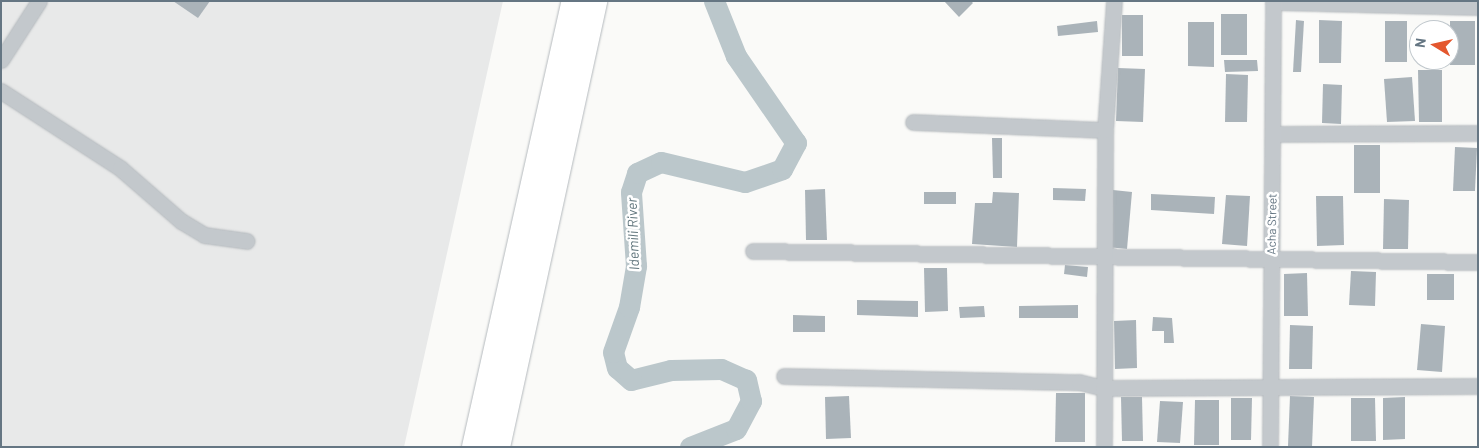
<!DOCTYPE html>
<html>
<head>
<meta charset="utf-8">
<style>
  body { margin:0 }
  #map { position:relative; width:1479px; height:448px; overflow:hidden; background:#fafaf8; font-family:Barlow,sans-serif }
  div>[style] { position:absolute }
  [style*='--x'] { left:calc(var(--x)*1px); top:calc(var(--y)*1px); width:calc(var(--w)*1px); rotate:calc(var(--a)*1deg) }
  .built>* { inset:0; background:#e8e9e9 }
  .river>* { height:21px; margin:-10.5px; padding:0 10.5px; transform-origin:10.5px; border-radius:10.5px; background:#bbc7cb }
  .building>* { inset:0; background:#aab3b9 }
  .roads { filter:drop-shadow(0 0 1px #b4b9bd) drop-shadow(0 0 1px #b4b9bd) }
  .street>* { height:15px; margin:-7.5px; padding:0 7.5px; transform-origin:7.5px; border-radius:7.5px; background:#c3c8cc }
  .highway>* { height:26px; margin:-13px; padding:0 13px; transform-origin:13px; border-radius:13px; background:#fff }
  span { translate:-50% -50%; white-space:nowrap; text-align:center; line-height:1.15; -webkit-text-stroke:5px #fff; paint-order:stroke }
  .street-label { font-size:12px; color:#657683 }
  .water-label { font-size:14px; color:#60757c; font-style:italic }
  .frame { position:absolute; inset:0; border:2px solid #657683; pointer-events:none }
  .north { position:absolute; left:1409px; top:20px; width:50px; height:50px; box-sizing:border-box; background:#fff; border:1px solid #c1c8cd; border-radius:50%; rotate:279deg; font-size:14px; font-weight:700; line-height:20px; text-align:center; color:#657683 }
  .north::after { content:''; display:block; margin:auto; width:18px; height:22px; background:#e4572e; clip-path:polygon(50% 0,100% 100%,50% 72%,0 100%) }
</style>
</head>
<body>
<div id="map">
  <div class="built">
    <div style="clip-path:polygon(1px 1px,503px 1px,404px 447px,1px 447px)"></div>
  </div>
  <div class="river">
    <div style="--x:690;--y:447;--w:49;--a:-21.4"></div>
    <div style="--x:736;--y:429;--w:32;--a:-62"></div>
    <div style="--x:751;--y:401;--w:22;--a:-103"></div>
    <div style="--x:746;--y:380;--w:27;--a:-156"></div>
    <div style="--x:721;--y:369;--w:50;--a:178.9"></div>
    <div style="--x:671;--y:370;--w:41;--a:166"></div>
    <div style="--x:631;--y:380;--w:18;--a:-139"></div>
    <div style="--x:617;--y:368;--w:16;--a:-104"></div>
    <div style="--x:613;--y:352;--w:48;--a:-70.4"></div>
    <div style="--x:629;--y:307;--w:42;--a:-80.3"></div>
    <div style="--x:636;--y:266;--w:74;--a:-93.9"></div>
    <div style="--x:631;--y:192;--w:20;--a:-72"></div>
    <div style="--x:637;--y:173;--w:26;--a:-25"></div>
    <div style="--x:661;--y:162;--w:86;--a:13.4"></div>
    <div style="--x:745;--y:182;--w:39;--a:-19"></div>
    <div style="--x:782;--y:169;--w:30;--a:-62"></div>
    <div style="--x:796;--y:143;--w:106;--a:-124.6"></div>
    <div style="--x:736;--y:56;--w:59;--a:-111.8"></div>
  </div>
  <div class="building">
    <div style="clip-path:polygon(173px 1px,210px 1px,198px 18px)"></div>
    <div style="clip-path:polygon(944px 1px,971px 1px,973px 3px,959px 17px)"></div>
    <div style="clip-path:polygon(1221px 14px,1247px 14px,1247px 55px,1221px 55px)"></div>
    <div style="clip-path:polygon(1122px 15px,1143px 15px,1143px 56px,1122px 56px)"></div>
    <div style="clip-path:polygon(1296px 20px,1304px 21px,1301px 72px,1293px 72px)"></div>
    <div style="clip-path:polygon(1319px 20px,1342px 21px,1341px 63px,1319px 63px)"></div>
    <div style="clip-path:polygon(1097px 21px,1098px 32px,1058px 36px,1057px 26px)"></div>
    <div style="clip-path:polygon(1385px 21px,1407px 21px,1407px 62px,1385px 62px)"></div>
    <div style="clip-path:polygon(1450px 21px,1475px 21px,1475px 65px,1450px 65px)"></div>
    <div style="clip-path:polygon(1188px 22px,1214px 22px,1214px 67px,1188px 66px)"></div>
    <div style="clip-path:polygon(1224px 60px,1257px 60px,1258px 71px,1225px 72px)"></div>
    <div style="clip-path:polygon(1118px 68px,1145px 69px,1143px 122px,1116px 121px)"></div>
    <div style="clip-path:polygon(1418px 70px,1442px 70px,1442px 122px,1419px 122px)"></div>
    <div style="clip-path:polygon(1226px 74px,1248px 75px,1247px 122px,1225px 122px)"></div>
    <div style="clip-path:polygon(1412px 77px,1415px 121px,1387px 122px,1384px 79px)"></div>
    <div style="clip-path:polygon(1323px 84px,1342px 85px,1341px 124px,1322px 123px)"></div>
    <div style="clip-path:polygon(992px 138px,1002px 138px,1002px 178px,993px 178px)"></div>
    <div style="clip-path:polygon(1354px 145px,1380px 145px,1380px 193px,1354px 193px)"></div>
    <div style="clip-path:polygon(1455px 147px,1477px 148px,1475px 191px,1453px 191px)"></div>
    <div style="clip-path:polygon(1053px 188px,1086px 189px,1085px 201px,1053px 200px)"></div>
    <div style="clip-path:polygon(825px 189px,827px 240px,806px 240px,805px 190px)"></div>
    <div style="clip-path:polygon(1113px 190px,1132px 192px,1127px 249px,1107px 247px)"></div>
    <div style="clip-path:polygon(924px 192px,956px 192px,956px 204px,924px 204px)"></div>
    <div style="clip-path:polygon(993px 192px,1019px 193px,1017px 247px,972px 244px,975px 203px,992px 203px)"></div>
    <div style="clip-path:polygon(1151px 194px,1215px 197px,1214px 214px,1151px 210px)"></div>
    <div style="clip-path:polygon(1226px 195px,1250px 196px,1247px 246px,1222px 244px)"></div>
    <div style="clip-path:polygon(1316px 196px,1343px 196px,1344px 245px,1317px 246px)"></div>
    <div style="clip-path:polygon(1384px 199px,1409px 200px,1408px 249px,1383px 249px)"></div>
    <div style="clip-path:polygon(1065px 265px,1088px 267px,1087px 277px,1064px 274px)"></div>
    <div style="clip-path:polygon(924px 268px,947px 268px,948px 311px,925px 312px)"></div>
    <div style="clip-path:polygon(1351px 271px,1376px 272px,1375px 306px,1349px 305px)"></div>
    <div style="clip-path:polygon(1307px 273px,1308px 316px,1284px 316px,1284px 274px)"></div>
    <div style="clip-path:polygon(1427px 274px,1454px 274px,1454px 300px,1427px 300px)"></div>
    <div style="clip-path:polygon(857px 300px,918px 301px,918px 317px,857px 315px)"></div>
    <div style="clip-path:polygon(1078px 305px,1078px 318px,1019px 318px,1019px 306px)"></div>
    <div style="clip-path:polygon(984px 306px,985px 317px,960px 318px,959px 307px)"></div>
    <div style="clip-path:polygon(793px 315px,825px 316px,825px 332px,793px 332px)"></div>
    <div style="clip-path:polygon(1153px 317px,1172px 318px,1174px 343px,1164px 343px,1164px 331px,1152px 331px)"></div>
    <div style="clip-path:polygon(1136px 320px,1137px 368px,1115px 369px,1114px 321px)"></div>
    <div style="clip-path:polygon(1421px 324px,1445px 326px,1442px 372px,1417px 370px)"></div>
    <div style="clip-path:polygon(1290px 325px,1313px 326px,1312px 369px,1289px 369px)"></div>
    <div style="clip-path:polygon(1056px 393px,1085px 393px,1085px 442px,1055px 442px)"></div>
    <div style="clip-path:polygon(849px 396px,851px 438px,826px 439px,825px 397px)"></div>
    <div style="clip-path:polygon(1290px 396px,1314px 397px,1312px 447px,1288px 446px)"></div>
    <div style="clip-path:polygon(1121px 397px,1142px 397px,1143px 441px,1122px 441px)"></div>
    <div style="clip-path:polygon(1405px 397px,1405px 439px,1383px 440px,1383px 398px)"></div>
    <div style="clip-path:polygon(1231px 398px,1252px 398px,1251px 440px,1231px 440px)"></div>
    <div style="clip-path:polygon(1351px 398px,1375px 398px,1376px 441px,1351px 441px)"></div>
    <div style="clip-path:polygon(1195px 400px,1219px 400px,1219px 445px,1194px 445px)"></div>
    <div style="clip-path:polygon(1160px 401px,1183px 402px,1180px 443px,1157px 442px)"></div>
  </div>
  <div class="roads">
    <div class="street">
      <div style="--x:1273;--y:2;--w:205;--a:1.4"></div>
      <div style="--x:1;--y:60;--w:70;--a:-57.2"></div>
      <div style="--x:1;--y:91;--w:142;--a:32.9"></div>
      <div style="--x:120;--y:168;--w:81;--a:41"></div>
      <div style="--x:181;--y:221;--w:27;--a:31"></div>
      <div style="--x:204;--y:235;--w:43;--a:7.9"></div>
      <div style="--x:913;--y:122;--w:192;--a:2.4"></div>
      <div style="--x:1273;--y:134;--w:205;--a:-0.3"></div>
      <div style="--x:753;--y:251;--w:725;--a:0.87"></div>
      <div style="--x:784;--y:376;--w:295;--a:1.2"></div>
      <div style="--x:1079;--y:382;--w:25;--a:14"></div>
      <div style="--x:1103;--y:388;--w:375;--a:-0.3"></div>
      <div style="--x:1104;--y:447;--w:317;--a:-89.8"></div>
      <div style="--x:1105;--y:130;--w:129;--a:-86"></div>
      <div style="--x:1270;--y:447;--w:446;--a:-89.6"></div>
    </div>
    <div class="highway">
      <div style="--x:475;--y:447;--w:457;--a:-77.4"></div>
      <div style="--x:497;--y:447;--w:456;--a:-77.7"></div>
    </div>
  </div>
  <div class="street-label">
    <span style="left:1272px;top:224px;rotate:-89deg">Acha Street</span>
  </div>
  <div class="water-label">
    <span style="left:633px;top:234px;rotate:-92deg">Idemili River</span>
  </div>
  <div class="frame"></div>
  <div class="north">N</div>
</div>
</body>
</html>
